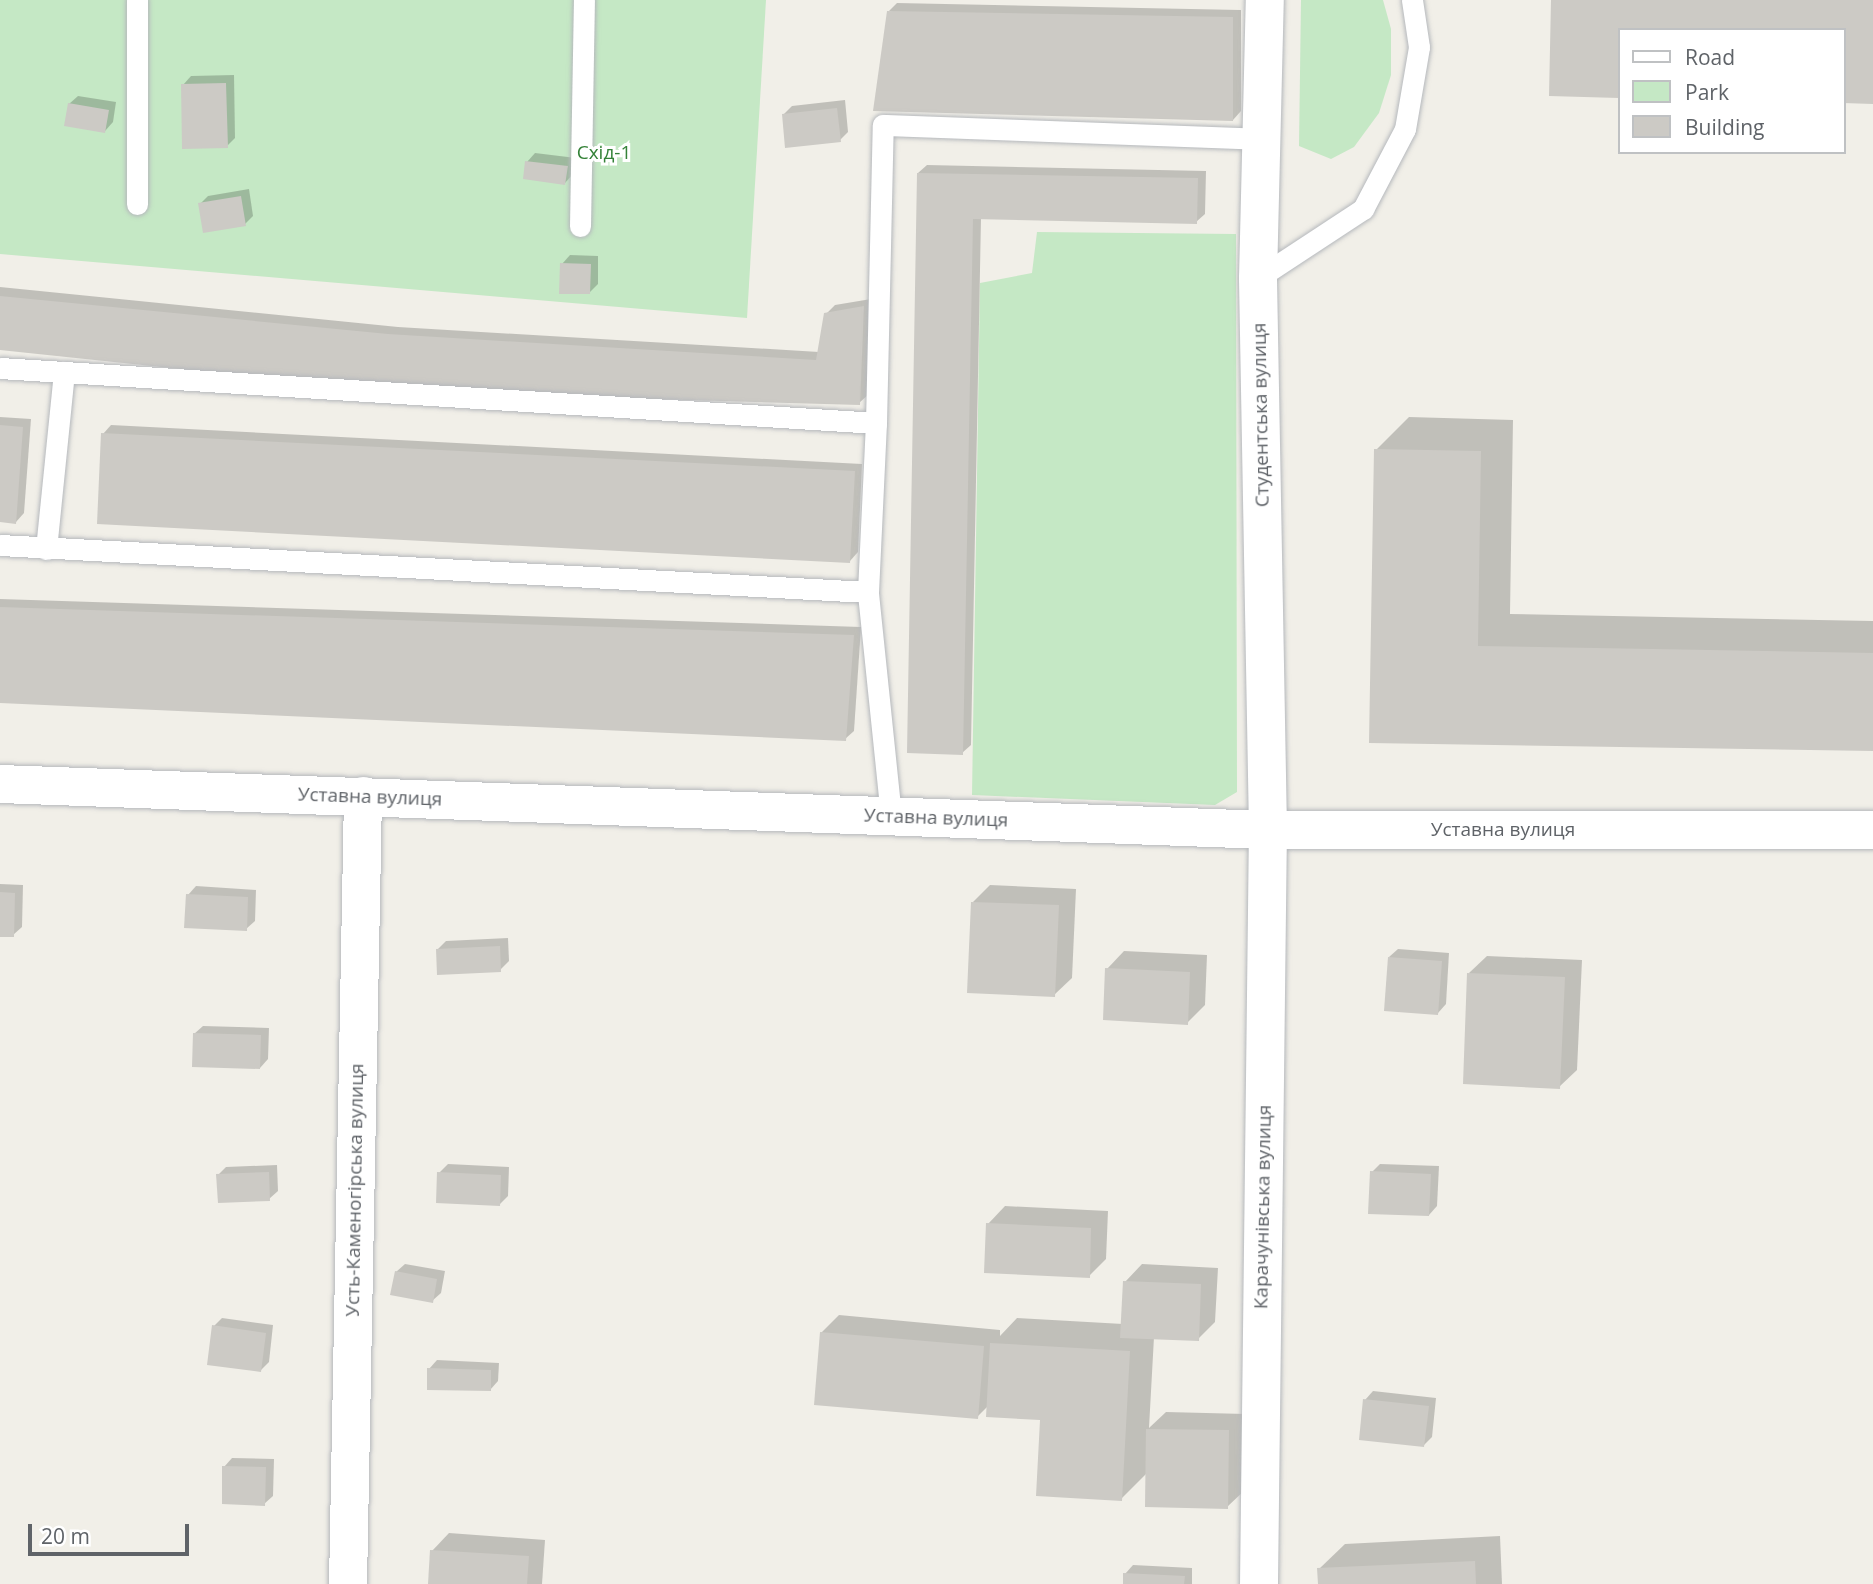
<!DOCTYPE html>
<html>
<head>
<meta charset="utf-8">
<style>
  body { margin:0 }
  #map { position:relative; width:1873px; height:1584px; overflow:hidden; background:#f1efe8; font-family:"Open Sans",sans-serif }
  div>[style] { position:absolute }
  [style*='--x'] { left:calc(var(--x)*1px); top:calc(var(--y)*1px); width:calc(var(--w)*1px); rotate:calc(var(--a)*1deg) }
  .green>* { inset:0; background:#c5e8c5 }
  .shadow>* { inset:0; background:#0003 }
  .building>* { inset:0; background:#cccac5 }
  .roads { filter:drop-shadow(0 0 2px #b5b8bc) drop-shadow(0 0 2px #b5b8bc) }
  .service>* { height:21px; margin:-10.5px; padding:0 10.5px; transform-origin:10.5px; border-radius:10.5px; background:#fff }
  .minor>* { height:38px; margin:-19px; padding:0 19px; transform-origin:19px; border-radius:19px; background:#fff }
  span { translate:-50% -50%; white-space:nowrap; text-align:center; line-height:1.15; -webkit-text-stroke:6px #fff; paint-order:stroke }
  .park-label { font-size:19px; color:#348238 }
  .street-label { font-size:19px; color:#5f6368 }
  .legend { position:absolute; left:1618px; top:28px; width:228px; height:126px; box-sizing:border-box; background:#fff; border:2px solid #bfc1c3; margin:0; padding:9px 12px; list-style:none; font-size:21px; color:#5f6368 }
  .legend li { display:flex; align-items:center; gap:14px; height:35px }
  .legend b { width:35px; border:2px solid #bfc1c3 }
  .scale { position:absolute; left:28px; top:1524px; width:161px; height:32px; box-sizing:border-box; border:4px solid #5f6368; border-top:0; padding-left:9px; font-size:21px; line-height:24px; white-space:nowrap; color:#5f6368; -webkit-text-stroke:5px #fff; paint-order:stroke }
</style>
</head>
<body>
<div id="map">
  <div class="green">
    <div style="clip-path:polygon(0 0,766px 0,747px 318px,0 254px)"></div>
    <div style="clip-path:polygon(1301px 0,1383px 0,1391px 29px,1391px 75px,1379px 113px,1354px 147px,1331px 159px,1299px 146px)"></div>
    <div style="clip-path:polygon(1037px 232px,1236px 234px,1237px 792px,1215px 805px,972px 795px,980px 283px,1032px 273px)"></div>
  </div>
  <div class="shadow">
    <div style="clip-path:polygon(897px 3px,1241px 10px,1241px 111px,1233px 120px,889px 11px)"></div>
    <div style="clip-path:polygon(234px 75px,235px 138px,227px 146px,183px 85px,191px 76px)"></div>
    <div style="clip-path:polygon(78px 96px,116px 102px,113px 122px,105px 131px,69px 104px)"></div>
    <div style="clip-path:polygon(845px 100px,848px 132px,840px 140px,784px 114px,792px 106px)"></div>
    <div style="clip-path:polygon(535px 153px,576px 158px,573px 174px,565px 183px,527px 162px)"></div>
    <div style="clip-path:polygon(927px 165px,1206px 171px,1205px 214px,1196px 222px,981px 218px,971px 745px,962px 753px,918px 173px)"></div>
    <div style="clip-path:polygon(249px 189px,253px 216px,245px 224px,200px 204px,208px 196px)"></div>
    <div style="clip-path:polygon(570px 255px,598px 256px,598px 284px,590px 292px,562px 264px)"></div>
    <div style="clip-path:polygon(0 287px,398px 327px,819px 352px,826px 314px,835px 305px,871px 299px,868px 395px,859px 403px,0 349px)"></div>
    <div style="clip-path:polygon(0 417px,31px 419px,24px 513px,16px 522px,0 521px)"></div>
    <div style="clip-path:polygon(1409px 417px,1513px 420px,1510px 614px,1873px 621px,1873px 750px,1371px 741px,1376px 450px)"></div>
    <div style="clip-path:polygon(111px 425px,862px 464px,858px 552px,850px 561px,103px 434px)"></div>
    <div style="clip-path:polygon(0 599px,861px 627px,854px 731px,845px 739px,0 702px)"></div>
    <div style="clip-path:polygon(0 884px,23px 885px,22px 927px,13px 935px,0 935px)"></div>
    <div style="clip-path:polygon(990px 885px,1076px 889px,1072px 978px,1054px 995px,973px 902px)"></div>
    <div style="clip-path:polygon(196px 886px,256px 890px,255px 921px,246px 929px,188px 895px)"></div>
    <div style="clip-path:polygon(508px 938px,509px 961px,500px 970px,438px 949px,446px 941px)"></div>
    <div style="clip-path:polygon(1398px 949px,1449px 953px,1446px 1004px,1438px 1013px,1389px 957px)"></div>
    <div style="clip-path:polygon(1124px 951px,1207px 955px,1205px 1005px,1187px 1023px,1107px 969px)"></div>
    <div style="clip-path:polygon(1487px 956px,1582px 960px,1577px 1070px,1559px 1087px,1469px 973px)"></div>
    <div style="clip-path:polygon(203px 1026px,269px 1028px,268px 1059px,260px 1068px,194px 1034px)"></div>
    <div style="clip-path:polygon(448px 1164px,509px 1167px,508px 1196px,499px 1205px,439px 1173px)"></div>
    <div style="clip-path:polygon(1380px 1164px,1439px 1166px,1437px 1206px,1429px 1215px,1372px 1172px)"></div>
    <div style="clip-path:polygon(277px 1165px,278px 1191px,269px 1199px,218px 1175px,226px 1167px)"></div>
    <div style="clip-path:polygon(1005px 1206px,1108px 1211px,1106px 1259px,1089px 1276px,988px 1224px)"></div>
    <div style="clip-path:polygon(405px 1264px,445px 1271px,441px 1293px,432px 1301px,396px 1272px)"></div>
    <div style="clip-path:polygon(1142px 1264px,1218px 1268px,1215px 1322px,1198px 1339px,1154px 1337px,1149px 1428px,1166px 1412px,1246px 1414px,1245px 1490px,1227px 1507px,1147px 1473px,1121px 1499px,1042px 1418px,988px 1406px,977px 1417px,821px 1333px,839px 1315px,1000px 1330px,1000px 1336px,1017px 1318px,1123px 1324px,1125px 1282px)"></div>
    <div style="clip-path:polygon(222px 1318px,273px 1325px,269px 1362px,261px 1370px,214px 1326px)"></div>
    <div style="clip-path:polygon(437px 1360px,499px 1363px,498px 1381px,490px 1390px,429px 1369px)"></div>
    <div style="clip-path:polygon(1373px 1391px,1436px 1398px,1432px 1437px,1423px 1446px,1365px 1400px)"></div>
    <div style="clip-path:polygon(232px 1458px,274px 1459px,273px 1496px,264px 1504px,224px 1467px)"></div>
    <div style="clip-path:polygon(449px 1533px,545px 1540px,542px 1584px,430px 1584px,432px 1551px)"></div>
    <div style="clip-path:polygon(1500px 1536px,1502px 1584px,1320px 1584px,1319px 1569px,1345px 1544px)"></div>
    <div style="clip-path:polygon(1133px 1565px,1192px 1568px,1192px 1584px,1124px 1584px,1125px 1574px)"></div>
  </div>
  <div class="building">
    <div style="clip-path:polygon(1551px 0,1873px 0,1873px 104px,1843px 103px,1843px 30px,1619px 30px,1619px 98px,1549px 96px)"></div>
    <div style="clip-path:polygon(887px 11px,1233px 17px,1233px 121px,873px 111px)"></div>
    <div style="clip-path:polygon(226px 83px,228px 148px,182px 149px,181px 84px)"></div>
    <div style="clip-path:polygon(68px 103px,109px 110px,105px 133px,64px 126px)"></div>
    <div style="clip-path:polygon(837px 108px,841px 142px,785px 148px,782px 114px)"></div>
    <div style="clip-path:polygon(525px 161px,568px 166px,565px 185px,523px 179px)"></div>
    <div style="clip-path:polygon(917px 173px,1198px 178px,1197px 224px,973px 219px,963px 755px,907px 753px)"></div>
    <div style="clip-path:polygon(241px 196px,246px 226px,203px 233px,198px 203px)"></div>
    <div style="clip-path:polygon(560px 263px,591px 264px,590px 294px,559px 294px)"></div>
    <div style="clip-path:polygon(0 296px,388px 334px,816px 360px,824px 313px,864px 306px,860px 405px,398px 392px,0 350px)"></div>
    <div style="clip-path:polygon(0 425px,23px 427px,16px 524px,0 522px)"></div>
    <div style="clip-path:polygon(101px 433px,855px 471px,850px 563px,97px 524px)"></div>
    <div style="clip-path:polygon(1374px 449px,1481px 451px,1478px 646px,1873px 653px,1873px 751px,1369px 743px)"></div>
    <div style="clip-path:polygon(0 607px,854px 635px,846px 741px,0 703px)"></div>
    <div style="clip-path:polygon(0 892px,15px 893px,14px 937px,0 937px)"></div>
    <div style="clip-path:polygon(186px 894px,248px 897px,247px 931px,184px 928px)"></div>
    <div style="clip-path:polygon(971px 902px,1059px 905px,1055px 997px,967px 993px)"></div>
    <div style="clip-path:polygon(500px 946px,501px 972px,437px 975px,436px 949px)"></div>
    <div style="clip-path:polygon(1388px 957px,1442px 961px,1438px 1015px,1384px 1011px)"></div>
    <div style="clip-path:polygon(1105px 968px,1190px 972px,1188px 1025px,1103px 1020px)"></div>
    <div style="clip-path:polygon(1467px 973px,1565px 977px,1560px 1089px,1463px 1084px)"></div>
    <div style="clip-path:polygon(193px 1033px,261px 1035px,260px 1069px,192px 1067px)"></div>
    <div style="clip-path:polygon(1370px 1171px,1431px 1174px,1429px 1216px,1368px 1214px)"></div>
    <div style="clip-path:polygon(269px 1172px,270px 1201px,218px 1203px,216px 1174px)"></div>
    <div style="clip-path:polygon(437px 1172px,501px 1175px,500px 1206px,436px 1203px)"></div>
    <div style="clip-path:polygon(986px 1223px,1091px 1228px,1090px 1278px,984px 1273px)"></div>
    <div style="clip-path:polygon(395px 1271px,437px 1279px,433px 1303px,390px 1295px)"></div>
    <div style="clip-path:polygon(1123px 1281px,1201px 1284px,1199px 1341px,1120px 1338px)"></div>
    <div style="clip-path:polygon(212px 1325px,266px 1333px,261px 1372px,207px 1365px)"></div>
    <div style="clip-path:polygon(820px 1332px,984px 1346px,978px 1419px,814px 1405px)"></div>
    <div style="clip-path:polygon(990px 1343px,1130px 1351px,1122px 1501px,1036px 1496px,1040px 1420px,986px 1417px)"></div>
    <div style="clip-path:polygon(427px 1368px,491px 1370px,491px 1391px,427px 1390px)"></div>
    <div style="clip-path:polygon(1363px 1399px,1429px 1406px,1424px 1447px,1359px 1440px)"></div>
    <div style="clip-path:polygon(1146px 1429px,1229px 1430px,1228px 1509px,1145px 1507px)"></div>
    <div style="clip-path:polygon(222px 1466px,266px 1467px,265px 1506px,222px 1504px)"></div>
    <div style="clip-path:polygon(430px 1550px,529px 1556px,527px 1584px,428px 1584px)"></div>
    <div style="clip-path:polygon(1475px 1561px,1476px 1584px,1318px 1584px,1317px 1568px)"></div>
    <div style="clip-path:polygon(1123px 1573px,1185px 1576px,1184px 1584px,1123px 1584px)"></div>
  </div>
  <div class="roads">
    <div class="service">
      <div style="--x:137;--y:0;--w:204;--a:90"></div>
      <div style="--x:580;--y:226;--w:226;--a:-89"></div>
      <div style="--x:1258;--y:278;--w:126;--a:-33.3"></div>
      <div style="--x:1363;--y:209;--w:90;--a:-62.3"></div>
      <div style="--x:1405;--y:129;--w:83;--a:-80.3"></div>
      <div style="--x:1419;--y:47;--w:48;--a:-98.5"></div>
      <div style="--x:0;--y:368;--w:878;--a:3.59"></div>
      <div style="--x:0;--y:545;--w:869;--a:3.1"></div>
      <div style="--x:46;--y:549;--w:178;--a:-84.2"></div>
      <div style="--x:891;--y:816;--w:225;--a:-95.9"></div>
      <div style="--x:868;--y:592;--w:169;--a:-87.3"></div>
      <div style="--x:876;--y:423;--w:298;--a:-88.7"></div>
      <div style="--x:883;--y:125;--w:379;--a:2.1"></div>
    </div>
    <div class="minor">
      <div style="--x:0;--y:784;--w:1269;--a:2.08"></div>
      <div style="--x:1268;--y:830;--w:605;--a:0"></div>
      <div style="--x:348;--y:1584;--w:788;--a:-88.91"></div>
      <div style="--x:1259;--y:1584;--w:754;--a:-89.32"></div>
      <div style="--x:1268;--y:830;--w:552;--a:-91.04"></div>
      <div style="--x:1258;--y:278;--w:278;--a:-88.6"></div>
    </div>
  </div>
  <div class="park-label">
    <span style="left:604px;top:153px">Схід-1</span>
  </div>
  <div class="street-label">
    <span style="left:1261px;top:415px;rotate:-91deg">Студентська вулиця</span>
    <span style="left:370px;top:797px;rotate:2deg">Уставна вулиця</span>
    <span style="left:936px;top:818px;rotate:2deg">Уставна вулиця</span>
    <span style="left:1503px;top:830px">Уставна вулиця</span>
    <span style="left:355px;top:1190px;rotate:-89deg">Усть-Каменогірська вулиця</span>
    <span style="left:1263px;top:1207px;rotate:-89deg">Карачунівська вулиця</span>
  </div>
  <ul class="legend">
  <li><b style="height:9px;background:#fff"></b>Road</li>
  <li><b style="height:19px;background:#c5e8c5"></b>Park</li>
  <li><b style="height:19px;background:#cccac5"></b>Building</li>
  </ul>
  <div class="scale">20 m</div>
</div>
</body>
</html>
